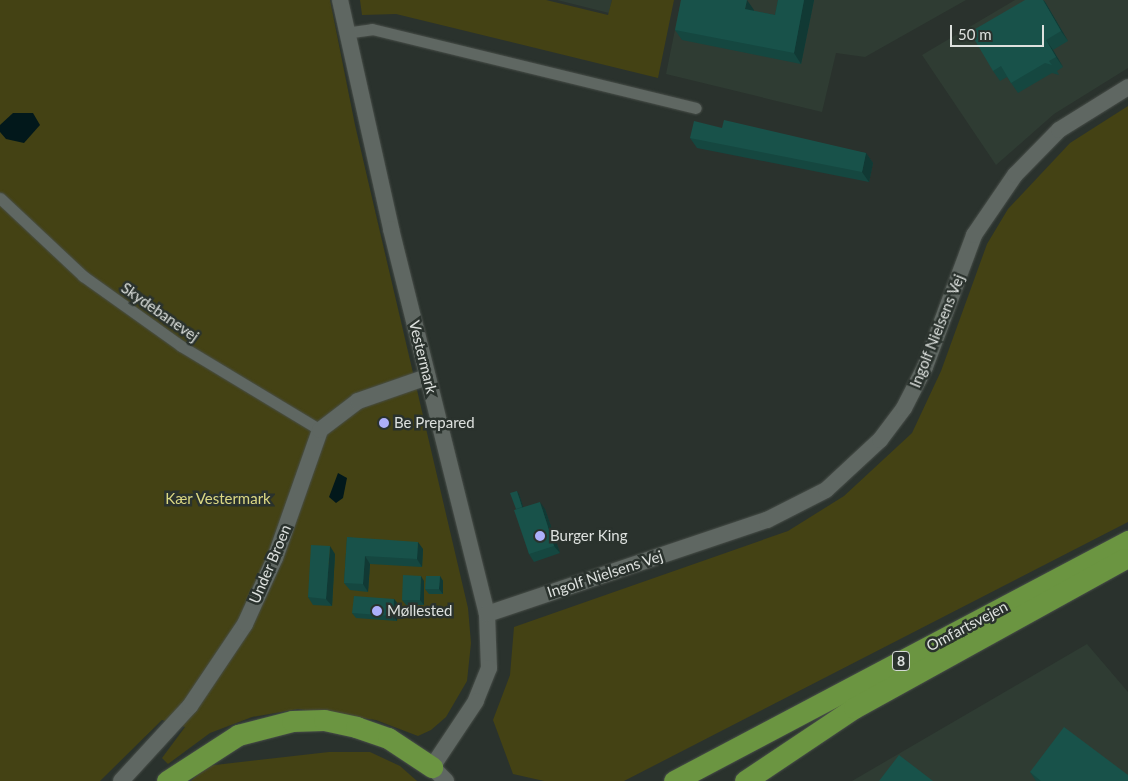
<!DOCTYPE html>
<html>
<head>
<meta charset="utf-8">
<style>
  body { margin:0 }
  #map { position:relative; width:1128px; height:781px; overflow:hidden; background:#2a322d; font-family:Lato,sans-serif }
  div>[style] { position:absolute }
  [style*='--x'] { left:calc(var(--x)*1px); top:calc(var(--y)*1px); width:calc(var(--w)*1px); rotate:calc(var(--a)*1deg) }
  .built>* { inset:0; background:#2f3c33 }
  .green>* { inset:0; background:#444214 }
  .water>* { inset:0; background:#02181b }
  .roads { filter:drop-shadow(0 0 1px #484e49) drop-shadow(0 0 1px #484e49) }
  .street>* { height:11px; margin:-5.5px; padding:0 5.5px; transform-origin:5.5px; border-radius:5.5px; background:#5f6762 }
  .secondary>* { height:16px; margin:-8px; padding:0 8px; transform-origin:8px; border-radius:8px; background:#5f6762 }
  .highway>* { height:21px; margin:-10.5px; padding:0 10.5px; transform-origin:10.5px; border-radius:10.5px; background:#6b9541 }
  .wall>* { inset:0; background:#154740 }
  .shaded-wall>* { inset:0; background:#113934 }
  .building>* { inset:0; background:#18524a }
  .dots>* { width:14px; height:14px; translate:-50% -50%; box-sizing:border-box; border:2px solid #2a322d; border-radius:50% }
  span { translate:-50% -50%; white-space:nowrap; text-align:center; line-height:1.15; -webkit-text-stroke:5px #2a322d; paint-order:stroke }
  .shield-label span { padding:1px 4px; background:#2a322d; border:1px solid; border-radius:4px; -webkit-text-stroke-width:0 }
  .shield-label { font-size:14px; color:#dde1de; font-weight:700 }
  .street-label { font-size:15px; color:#dde1de }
  .poi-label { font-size:15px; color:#dde1de }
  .left { translate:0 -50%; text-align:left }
  .park-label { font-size:15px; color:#dcd884 }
  .scale { position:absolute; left:950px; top:25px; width:94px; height:22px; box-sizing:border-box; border:2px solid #dde1de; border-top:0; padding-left:6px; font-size:15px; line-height:18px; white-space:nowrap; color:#dde1de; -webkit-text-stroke:4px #2a322d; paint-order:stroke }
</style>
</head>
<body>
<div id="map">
  <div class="built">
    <div style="clip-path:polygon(557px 0,612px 0,609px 13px)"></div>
    <div style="clip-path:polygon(681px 0,966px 0,865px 57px,836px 53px,822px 112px,666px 74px)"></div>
    <div style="clip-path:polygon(1015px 0,1128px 0,1128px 68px,1054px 114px,996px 165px,922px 55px)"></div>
    <div style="clip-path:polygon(1087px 644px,1128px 692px,1128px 781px,852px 781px)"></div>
  </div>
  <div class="green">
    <div style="clip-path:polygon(0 0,330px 0,355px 125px,468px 608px,471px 643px,467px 681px,446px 717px,431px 730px,418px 736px,376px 720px,298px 709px,252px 717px,210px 733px,168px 764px,162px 758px,185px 727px,162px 720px,100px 781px,0 781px)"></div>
    <div style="clip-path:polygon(360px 0,546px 0,608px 15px,612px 0,674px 0,658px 78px,396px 14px,362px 15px)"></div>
    <div style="clip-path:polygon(1128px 106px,1128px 522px,624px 781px,544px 781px,513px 774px,493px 720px,510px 675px,514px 627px,788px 531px,844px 496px,912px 433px,941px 371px,987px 244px,1008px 209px,1070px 143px)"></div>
    <div style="clip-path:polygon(329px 752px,370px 752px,400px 766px,417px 781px,191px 781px,206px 766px)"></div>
  </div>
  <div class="water">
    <div style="clip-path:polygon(13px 113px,33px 113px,40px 125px,24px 143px,6px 139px,0 132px,0 125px)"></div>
    <div style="clip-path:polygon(338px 473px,347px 478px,343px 498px,336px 503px,329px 497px)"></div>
  </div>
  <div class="roads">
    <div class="street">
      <div style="--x:345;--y:33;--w:27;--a:-8"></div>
      <div style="--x:372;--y:29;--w:333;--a:13.7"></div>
      <div style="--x:0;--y:198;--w:114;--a:43.2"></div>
      <div style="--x:83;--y:276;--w:120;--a:35.5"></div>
      <div style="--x:181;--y:346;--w:162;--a:31.1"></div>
    </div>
    <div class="secondary">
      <div style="--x:340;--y:0;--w:235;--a:77.4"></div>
      <div style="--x:391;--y:229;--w:397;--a:76"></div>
      <div style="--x:487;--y:614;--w:54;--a:87.9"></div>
      <div style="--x:489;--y:668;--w:35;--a:112"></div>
      <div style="--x:476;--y:701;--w:79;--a:123.7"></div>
      <div style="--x:432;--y:767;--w:20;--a:45"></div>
      <div style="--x:487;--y:614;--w:295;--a:-18.6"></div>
      <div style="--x:767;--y:520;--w:66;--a:-27"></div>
      <div style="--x:826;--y:490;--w:74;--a:-42.8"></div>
      <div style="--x:880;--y:440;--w:40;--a:-53"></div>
      <div style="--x:904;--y:408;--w:46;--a:-62.9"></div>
      <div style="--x:925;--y:367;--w:141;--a:-69.6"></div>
      <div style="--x:974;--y:235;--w:73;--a:-55.7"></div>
      <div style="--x:1015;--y:175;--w:63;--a:-45.6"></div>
      <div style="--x:1059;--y:130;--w:81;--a:-31.9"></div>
      <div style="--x:121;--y:781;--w:102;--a:-47.4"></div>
      <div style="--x:190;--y:706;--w:99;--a:-56.1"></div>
      <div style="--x:245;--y:624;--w:72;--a:-65.6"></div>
      <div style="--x:275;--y:558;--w:136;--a:-70.6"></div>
      <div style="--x:320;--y:430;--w:48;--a:-37.3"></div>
      <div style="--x:358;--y:401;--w:73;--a:-19.2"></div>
    </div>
    <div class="highway">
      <div style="--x:167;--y:781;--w:85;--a:-32.9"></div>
      <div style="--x:238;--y:735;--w:56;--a:-14.5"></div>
      <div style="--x:292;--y:721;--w:32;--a:-2"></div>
      <div style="--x:324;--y:720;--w:33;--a:12"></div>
      <div style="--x:356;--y:727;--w:34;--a:19"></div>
      <div style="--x:388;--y:738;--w:53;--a:33.4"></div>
      <div style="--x:674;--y:781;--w:514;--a:-27.86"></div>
      <div style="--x:745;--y:781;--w:131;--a:-33.8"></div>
      <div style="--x:854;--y:708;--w:308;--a:-28.9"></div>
    </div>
  </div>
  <div class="wall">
    <div style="clip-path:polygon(778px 0,814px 0,801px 64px,682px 40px,675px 30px,754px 10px,754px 11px,775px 15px)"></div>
    <div style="clip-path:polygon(1044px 0,1068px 41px,1053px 50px,1063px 67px,1057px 71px,1059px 75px,1052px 73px,1018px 93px,1007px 77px,1000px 81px,993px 71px)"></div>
    <div style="clip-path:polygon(722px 128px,866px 153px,873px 163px,869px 182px,697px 148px,690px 138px)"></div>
    <div style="clip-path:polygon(519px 494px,523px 507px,545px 509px,560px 553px,534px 562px,529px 554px,516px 509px)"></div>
    <div style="clip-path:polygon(347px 537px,423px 549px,422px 567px,370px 564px,368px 592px,350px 590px,344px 583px)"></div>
    <div style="clip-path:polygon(335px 554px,332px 606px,313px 605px,308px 597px)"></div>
    <div style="clip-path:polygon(440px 576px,443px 581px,443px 594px,429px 594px,425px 589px)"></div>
    <div style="clip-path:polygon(424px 581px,424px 605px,406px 605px,402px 600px)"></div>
    <div style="clip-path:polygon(394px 599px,398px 604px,397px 621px,356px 618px,352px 613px)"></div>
    <div style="clip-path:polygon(1030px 772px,1128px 781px,1036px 781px)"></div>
  </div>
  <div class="shaded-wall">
    <div style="clip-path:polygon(747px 0,754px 10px,752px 19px,745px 9px)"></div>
    <div style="clip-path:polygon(804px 0,814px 0,801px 64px,794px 53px)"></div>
    <div style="clip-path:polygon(1043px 0,1045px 2px,1068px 41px,1061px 31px)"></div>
    <div style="clip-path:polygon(1046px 40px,1053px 50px,1063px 67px,1056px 57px)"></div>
    <div style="clip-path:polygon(866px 153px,873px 163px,869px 182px,862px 172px)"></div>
    <div style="clip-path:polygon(517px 491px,519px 494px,526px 516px,524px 513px)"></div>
    <div style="clip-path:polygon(540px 502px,545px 509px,560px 553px,554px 546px)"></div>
    <div style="clip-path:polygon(418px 542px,423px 549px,422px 567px,417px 559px)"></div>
    <div style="clip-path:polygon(330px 546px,335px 554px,332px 606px,326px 599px)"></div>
    <div style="clip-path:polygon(365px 556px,370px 564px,368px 592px,363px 584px)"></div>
    <div style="clip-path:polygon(421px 576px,424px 581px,424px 605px,420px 600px)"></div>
    <div style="clip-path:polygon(440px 576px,443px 581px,443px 594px,439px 589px)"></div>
    <div style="clip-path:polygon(394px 599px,398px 604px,397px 621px,393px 616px)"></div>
  </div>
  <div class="building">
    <div style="clip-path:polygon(681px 0,747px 0,745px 9px,775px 15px,778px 0,804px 0,794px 53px,675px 30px)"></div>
    <div style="clip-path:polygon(1025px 0,1043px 0,1061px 31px,1046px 40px,1056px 57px,1049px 61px,1052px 65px,1045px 63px,1011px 83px,1001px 66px,993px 71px,970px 32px)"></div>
    <div style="clip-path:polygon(724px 120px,866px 153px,862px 172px,690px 138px,694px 121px,722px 128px)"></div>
    <div style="clip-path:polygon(517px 491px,522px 507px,516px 509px,510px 493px)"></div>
    <div style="clip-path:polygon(540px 502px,554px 546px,529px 554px,514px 510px)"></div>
    <div style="clip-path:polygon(347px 537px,418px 542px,417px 559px,365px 556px,363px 584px,344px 583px)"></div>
    <div style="clip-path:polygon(311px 545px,330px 546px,326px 599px,308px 597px)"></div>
    <div style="clip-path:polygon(403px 575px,421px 576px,420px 600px,402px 600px)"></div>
    <div style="clip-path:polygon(426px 576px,440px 576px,439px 589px,425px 589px)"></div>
    <div style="clip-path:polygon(354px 596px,394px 599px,393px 616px,352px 613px)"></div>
    <div style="clip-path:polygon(1064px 727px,1128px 775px,1128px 781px,1041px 781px,1030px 772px)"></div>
    <div style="clip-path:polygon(899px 755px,933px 781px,879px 781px)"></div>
  </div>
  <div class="dots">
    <div style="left:384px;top:423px;background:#adaffb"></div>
    <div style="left:540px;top:536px;background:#adaffb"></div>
    <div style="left:377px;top:611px;background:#adaffb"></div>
  </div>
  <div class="shield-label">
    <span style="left:901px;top:661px">8</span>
  </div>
  <div class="street-label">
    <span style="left:160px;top:312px;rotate:35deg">Skydebanevej</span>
    <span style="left:937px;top:331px;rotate:-68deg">Ingolf Nielsens Vej</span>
    <span style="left:423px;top:357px;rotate:76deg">Vestermark</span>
    <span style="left:270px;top:564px;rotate:-67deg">Under Broen</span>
    <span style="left:605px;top:574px;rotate:-18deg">Ingolf Nielsens Vej</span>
    <span style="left:967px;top:626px;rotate:-28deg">Omfartsvejen</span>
  </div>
  <div class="poi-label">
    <span class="left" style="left:394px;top:423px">Be Prepared</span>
    <span class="left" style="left:550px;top:536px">Burger King</span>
    <span class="left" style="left:387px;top:611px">Møllested</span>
  </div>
  <div class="park-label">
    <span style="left:218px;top:499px">Kær Vestermark</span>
  </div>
  <div class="scale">50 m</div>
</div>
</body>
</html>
